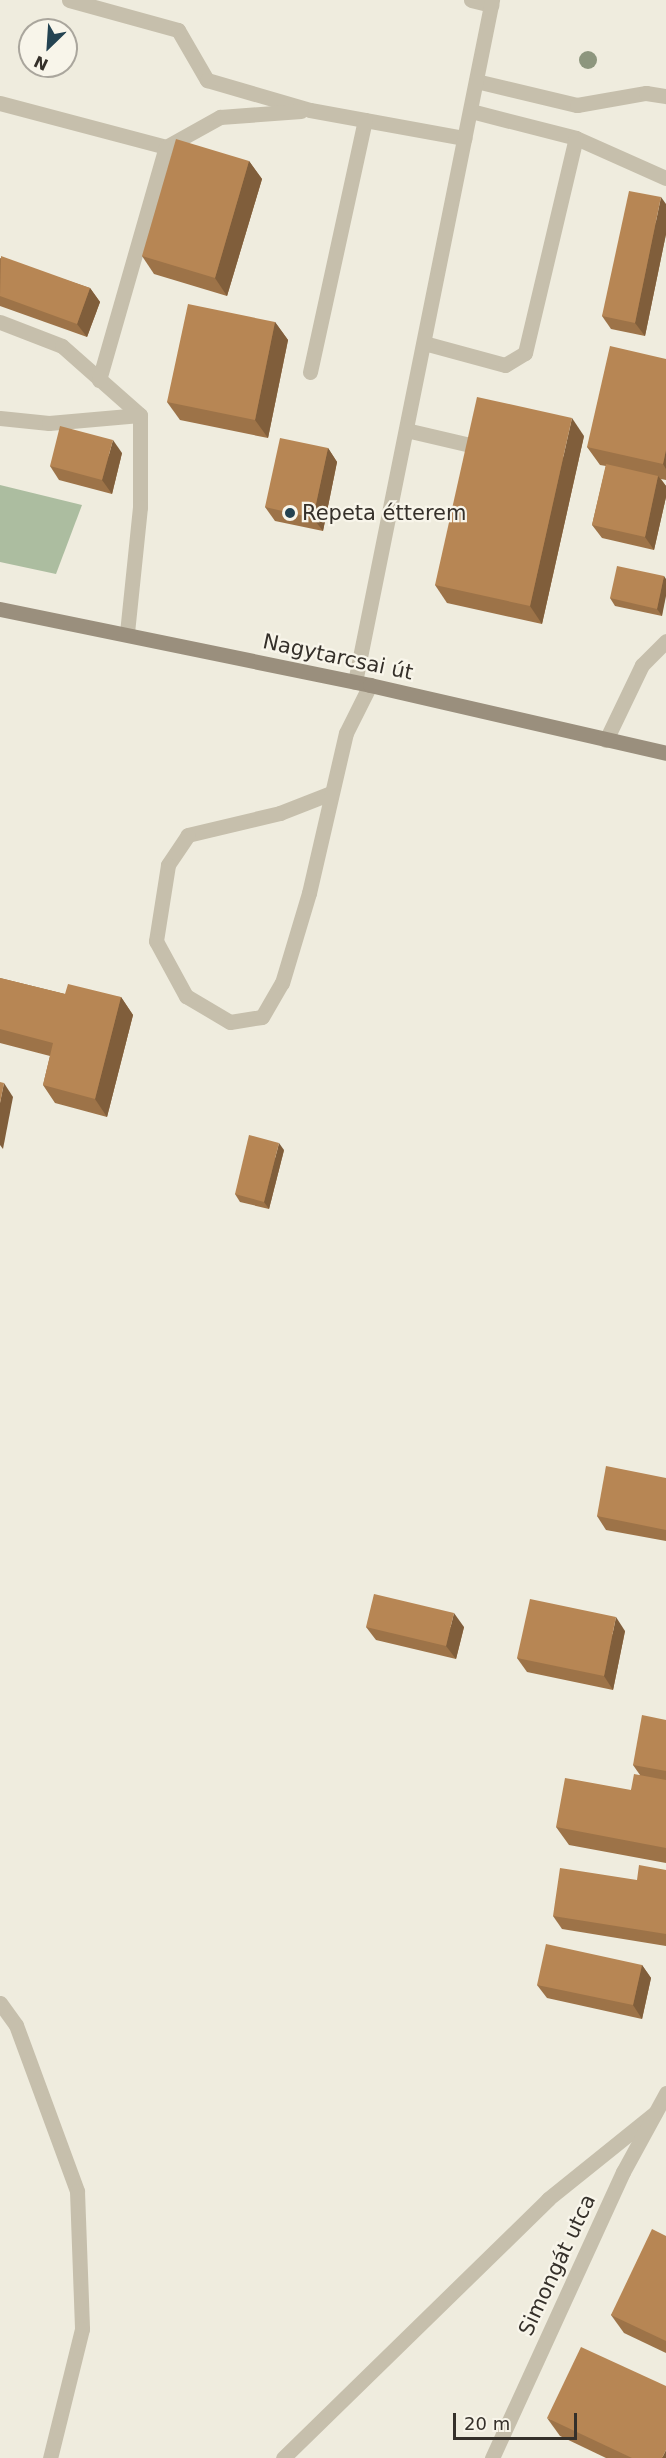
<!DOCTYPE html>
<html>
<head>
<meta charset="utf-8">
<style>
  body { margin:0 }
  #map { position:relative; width:666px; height:2458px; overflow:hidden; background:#efecde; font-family:"DejaVu Sans",sans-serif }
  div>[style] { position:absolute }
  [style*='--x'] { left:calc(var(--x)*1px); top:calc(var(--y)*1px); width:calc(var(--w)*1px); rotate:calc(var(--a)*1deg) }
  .green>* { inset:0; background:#acbda0 }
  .service>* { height:15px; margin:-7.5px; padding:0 7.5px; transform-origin:7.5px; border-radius:7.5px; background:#c6bfac }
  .minor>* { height:15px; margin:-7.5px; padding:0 7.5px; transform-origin:7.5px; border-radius:7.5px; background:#c6bfac }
  .secondary>* { height:15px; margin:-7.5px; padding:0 7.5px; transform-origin:7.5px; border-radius:7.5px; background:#9a8f7d }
  .trees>* { width:18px; height:18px; margin:-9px; border-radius:50%; background:#8d967e }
  .wall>* { inset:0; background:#9d7348 }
  .shaded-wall>* { inset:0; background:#805e3b }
  .building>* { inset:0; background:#b78654 }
  .dots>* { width:16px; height:16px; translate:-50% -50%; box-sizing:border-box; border:3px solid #f8f5ea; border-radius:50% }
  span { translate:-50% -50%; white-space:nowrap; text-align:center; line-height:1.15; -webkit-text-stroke:4.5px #f8f5ea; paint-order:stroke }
  .poi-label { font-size:21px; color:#35302a }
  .left { translate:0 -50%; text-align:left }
  .street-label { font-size:21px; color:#35302a }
  .north { position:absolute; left:18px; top:18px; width:60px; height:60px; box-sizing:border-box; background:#f8f5ea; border:2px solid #aaa69d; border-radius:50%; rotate:205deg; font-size:16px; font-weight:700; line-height:24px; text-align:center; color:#35302a }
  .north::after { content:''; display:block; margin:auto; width:21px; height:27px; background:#244352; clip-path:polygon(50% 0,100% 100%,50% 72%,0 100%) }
  .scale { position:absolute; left:453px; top:2413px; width:124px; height:27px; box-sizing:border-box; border:3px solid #35302a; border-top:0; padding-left:8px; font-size:18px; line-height:21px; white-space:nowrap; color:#35302a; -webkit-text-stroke:4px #f8f5ea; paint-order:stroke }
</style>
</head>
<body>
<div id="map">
  <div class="green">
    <div style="clip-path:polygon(0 485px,82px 505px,56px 574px,0 562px)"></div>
  </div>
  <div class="service">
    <div style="--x:69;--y:0;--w:113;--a:15.4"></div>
    <div style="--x:178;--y:30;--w:58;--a:59.9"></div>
    <div style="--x:207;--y:80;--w:107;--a:16.2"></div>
    <div style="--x:310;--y:110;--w:157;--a:10.3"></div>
    <div style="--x:471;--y:0;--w:21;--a:14"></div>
    <div style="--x:476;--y:81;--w:104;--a:13.4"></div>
    <div style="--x:577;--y:105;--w:70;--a:-9.9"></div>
    <div style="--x:646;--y:93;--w:20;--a:9"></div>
    <div style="--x:0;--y:103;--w:172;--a:14.8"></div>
    <div style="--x:166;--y:147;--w:62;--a:-29.1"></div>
    <div style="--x:220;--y:117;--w:81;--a:-4.2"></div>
    <div style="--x:471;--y:111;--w:108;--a:14.4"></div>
    <div style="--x:576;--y:138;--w:98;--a:24"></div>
    <div style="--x:0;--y:322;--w:66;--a:21.2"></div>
    <div style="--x:62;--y:346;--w:104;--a:41.5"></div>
    <div style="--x:140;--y:415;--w:92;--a:90"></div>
    <div style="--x:140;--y:507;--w:127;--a:95.9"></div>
    <div style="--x:424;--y:343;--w:84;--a:15.2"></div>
    <div style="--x:505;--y:365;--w:23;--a:-31"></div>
    <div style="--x:525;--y:353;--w:221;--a:-76.7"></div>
    <div style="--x:310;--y:372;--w:258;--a:-77.7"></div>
    <div style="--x:99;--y:380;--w:242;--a:-74"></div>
    <div style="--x:0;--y:418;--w:49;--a:5.8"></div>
    <div style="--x:49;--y:423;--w:91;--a:-5"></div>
    <div style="--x:406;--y:430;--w:66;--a:13.2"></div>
    <div style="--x:355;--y:682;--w:696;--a:-78.64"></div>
    <div style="--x:331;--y:793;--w:55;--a:158.6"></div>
    <div style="--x:280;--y:813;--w:95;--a:166.6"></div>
    <div style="--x:188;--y:835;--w:36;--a:124"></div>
    <div style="--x:168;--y:865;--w:77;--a:99"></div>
    <div style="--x:156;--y:941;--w:63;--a:61.4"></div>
    <div style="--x:186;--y:996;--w:51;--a:30.6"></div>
    <div style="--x:230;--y:1022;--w:32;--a:-9"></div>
    <div style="--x:262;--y:1017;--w:39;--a:-60"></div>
    <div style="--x:282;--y:983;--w:94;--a:-73.3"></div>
    <div style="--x:309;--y:893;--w:164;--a:-77"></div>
    <div style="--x:346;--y:733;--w:54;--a:-63.4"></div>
    <div style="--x:0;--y:2003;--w:27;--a:54"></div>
    <div style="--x:16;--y:2025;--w:177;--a:69.8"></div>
    <div style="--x:77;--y:2191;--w:138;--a:87.9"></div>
    <div style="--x:82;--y:2329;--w:133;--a:103.9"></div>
    <div style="--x:283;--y:2458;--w:371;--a:-44.3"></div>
    <div style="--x:548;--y:2199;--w:137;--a:-38.8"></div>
  </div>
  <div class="minor">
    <div style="--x:606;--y:740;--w:83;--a:-64.4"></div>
    <div style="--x:642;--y:665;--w:34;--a:-45"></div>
    <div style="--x:492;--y:2458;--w:315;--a:-65.4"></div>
    <div style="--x:623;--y:2172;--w:90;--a:-61.4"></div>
  </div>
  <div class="secondary">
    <div style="--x:0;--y:609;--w:378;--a:11.6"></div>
    <div style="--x:370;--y:685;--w:304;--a:12.9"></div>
  </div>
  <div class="trees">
    <div style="left:588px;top:60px"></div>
  </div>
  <div class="wall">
    <div style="clip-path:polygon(249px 161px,262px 179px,227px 296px,154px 274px,142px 256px)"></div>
    <div style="clip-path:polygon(666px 204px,666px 234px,645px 336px,611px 329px,602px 316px)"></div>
    <div style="clip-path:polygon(0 258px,90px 288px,100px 302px,87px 337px,0 306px)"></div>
    <div style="clip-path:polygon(275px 322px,288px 340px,268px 438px,180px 420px,167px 402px)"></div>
    <div style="clip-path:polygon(666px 359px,666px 480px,661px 479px,666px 486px,666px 497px,654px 550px,602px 538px,592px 525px,606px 466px,600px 465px,587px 447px)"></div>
    <div style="clip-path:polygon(584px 436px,542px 624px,447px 603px,435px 585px)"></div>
    <div style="clip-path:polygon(328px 448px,337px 462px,323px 531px,275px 521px,265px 507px)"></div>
    <div style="clip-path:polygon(122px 453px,112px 494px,59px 480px,50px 466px)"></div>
    <div style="clip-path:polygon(664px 576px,662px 616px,615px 606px,610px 598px)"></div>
    <div style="clip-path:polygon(0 978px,65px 994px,121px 997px,133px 1015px,107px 1117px,55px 1103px,43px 1085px,50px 1056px,0 1043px)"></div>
    <div style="clip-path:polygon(284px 1150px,269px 1209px,240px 1202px,235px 1194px)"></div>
    <div style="clip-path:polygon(666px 1478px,666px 1541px,606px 1530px,597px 1516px)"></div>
    <div style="clip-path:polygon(366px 1627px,464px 1627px,456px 1659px,376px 1640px)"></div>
    <div style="clip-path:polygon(625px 1631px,613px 1690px,527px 1672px,517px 1658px)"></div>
    <div style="clip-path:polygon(666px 1720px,666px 1863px,569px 1845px,556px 1827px,631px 1790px,640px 1775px,633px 1765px)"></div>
    <div style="clip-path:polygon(666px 1870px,666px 1946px,562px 1929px,553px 1916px,637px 1880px)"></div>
    <div style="clip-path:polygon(642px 1965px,651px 1978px,642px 2019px,547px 1998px,537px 1985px)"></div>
    <div style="clip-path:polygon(666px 2236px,666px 2353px,624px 2333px,611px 2315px)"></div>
    <div style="clip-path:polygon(547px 2418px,666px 2458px,606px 2458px,560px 2436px)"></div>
  </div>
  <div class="shaded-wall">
    <div style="clip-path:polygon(249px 161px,262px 179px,227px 296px,215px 278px)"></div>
    <div style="clip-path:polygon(661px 197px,666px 204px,666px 234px,645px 336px,635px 323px)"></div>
    <div style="clip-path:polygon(90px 288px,100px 302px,87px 337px,77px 324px)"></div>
    <div style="clip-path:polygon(275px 322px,288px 340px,268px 438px,255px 420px)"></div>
    <div style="clip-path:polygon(572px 418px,584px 436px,542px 624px,530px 606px)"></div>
    <div style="clip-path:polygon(113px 440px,122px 453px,112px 494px,102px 480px)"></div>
    <div style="clip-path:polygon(328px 448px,337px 462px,323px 531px,313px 518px)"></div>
    <div style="clip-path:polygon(666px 450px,666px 469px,663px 464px)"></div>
    <div style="clip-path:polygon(658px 476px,666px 486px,666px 497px,654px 550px,645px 537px)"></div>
    <div style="clip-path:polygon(664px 576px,666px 579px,666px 596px,662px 616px,657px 609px)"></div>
    <div style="clip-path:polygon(121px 997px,133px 1015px,107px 1117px,95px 1099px)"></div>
    <div style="clip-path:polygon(4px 1083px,13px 1097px,3px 1149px,0 1145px,0 1103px)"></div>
    <div style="clip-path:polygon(279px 1143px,284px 1150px,269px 1209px,264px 1202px)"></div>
    <div style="clip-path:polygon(454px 1613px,464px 1627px,456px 1659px,446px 1646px)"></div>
    <div style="clip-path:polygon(616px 1617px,625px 1631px,613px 1690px,604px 1676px)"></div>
    <div style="clip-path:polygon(642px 1965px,651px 1978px,642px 2019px,633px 2005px)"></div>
    <div style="clip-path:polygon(666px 2450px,666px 2458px,662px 2458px)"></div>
  </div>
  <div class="building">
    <div style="clip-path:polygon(176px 139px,249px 161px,215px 278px,142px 256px)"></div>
    <div style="clip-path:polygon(629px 191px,661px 197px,635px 323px,602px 316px)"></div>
    <div style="clip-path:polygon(1px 256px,90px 288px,77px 324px,0 296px)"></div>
    <div style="clip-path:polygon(188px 304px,275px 322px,255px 420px,167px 402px)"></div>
    <div style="clip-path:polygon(610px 346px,666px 359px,666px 450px,663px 464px,587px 447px)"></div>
    <div style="clip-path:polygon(477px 397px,572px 418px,530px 606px,435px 585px)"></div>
    <div style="clip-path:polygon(60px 426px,113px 440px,102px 480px,50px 466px)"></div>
    <div style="clip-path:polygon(280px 438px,328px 448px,313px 518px,265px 507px)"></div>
    <div style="clip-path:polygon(606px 464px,658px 476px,645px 537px,592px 525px)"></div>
    <div style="clip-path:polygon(617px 566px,664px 576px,657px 609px,610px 598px)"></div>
    <div style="clip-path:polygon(0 978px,65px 994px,68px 984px,121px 997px,95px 1099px,43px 1085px,53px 1043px,0 1029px)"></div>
    <div style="clip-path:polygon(0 1082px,4px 1083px,0 1103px)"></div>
    <div style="clip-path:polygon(249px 1135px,279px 1143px,264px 1202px,235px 1194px)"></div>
    <div style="clip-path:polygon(606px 1466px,666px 1478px,666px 1530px,597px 1516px)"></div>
    <div style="clip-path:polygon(374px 1594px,454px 1613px,446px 1646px,366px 1627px)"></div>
    <div style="clip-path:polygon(530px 1599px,616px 1617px,604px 1676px,517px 1658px)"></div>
    <div style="clip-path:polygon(642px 1715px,666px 1720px,666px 1771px,633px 1765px)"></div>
    <div style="clip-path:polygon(634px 1774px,666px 1780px,666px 1848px,556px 1827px,565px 1778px,631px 1790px)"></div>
    <div style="clip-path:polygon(639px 1865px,666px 1870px,666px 1934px,553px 1916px,560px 1868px,637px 1880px)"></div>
    <div style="clip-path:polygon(546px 1944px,642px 1965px,633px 2005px,537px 1985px)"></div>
    <div style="clip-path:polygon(652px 2229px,666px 2236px,666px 2341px,611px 2315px)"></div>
    <div style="clip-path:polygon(581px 2347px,666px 2386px,666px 2450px,662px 2458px,632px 2458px,547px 2418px)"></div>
  </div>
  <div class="dots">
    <div style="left:290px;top:513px;background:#244352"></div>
  </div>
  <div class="poi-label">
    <span class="left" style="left:302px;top:513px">Repeta étterem</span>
  </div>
  <div class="street-label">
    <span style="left:338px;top:657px;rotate:12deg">Nagytarcsai út</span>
    <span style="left:557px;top:2265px;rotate:-65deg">Simongát utca</span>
  </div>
  <div class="north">N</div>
  <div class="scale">20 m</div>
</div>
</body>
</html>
